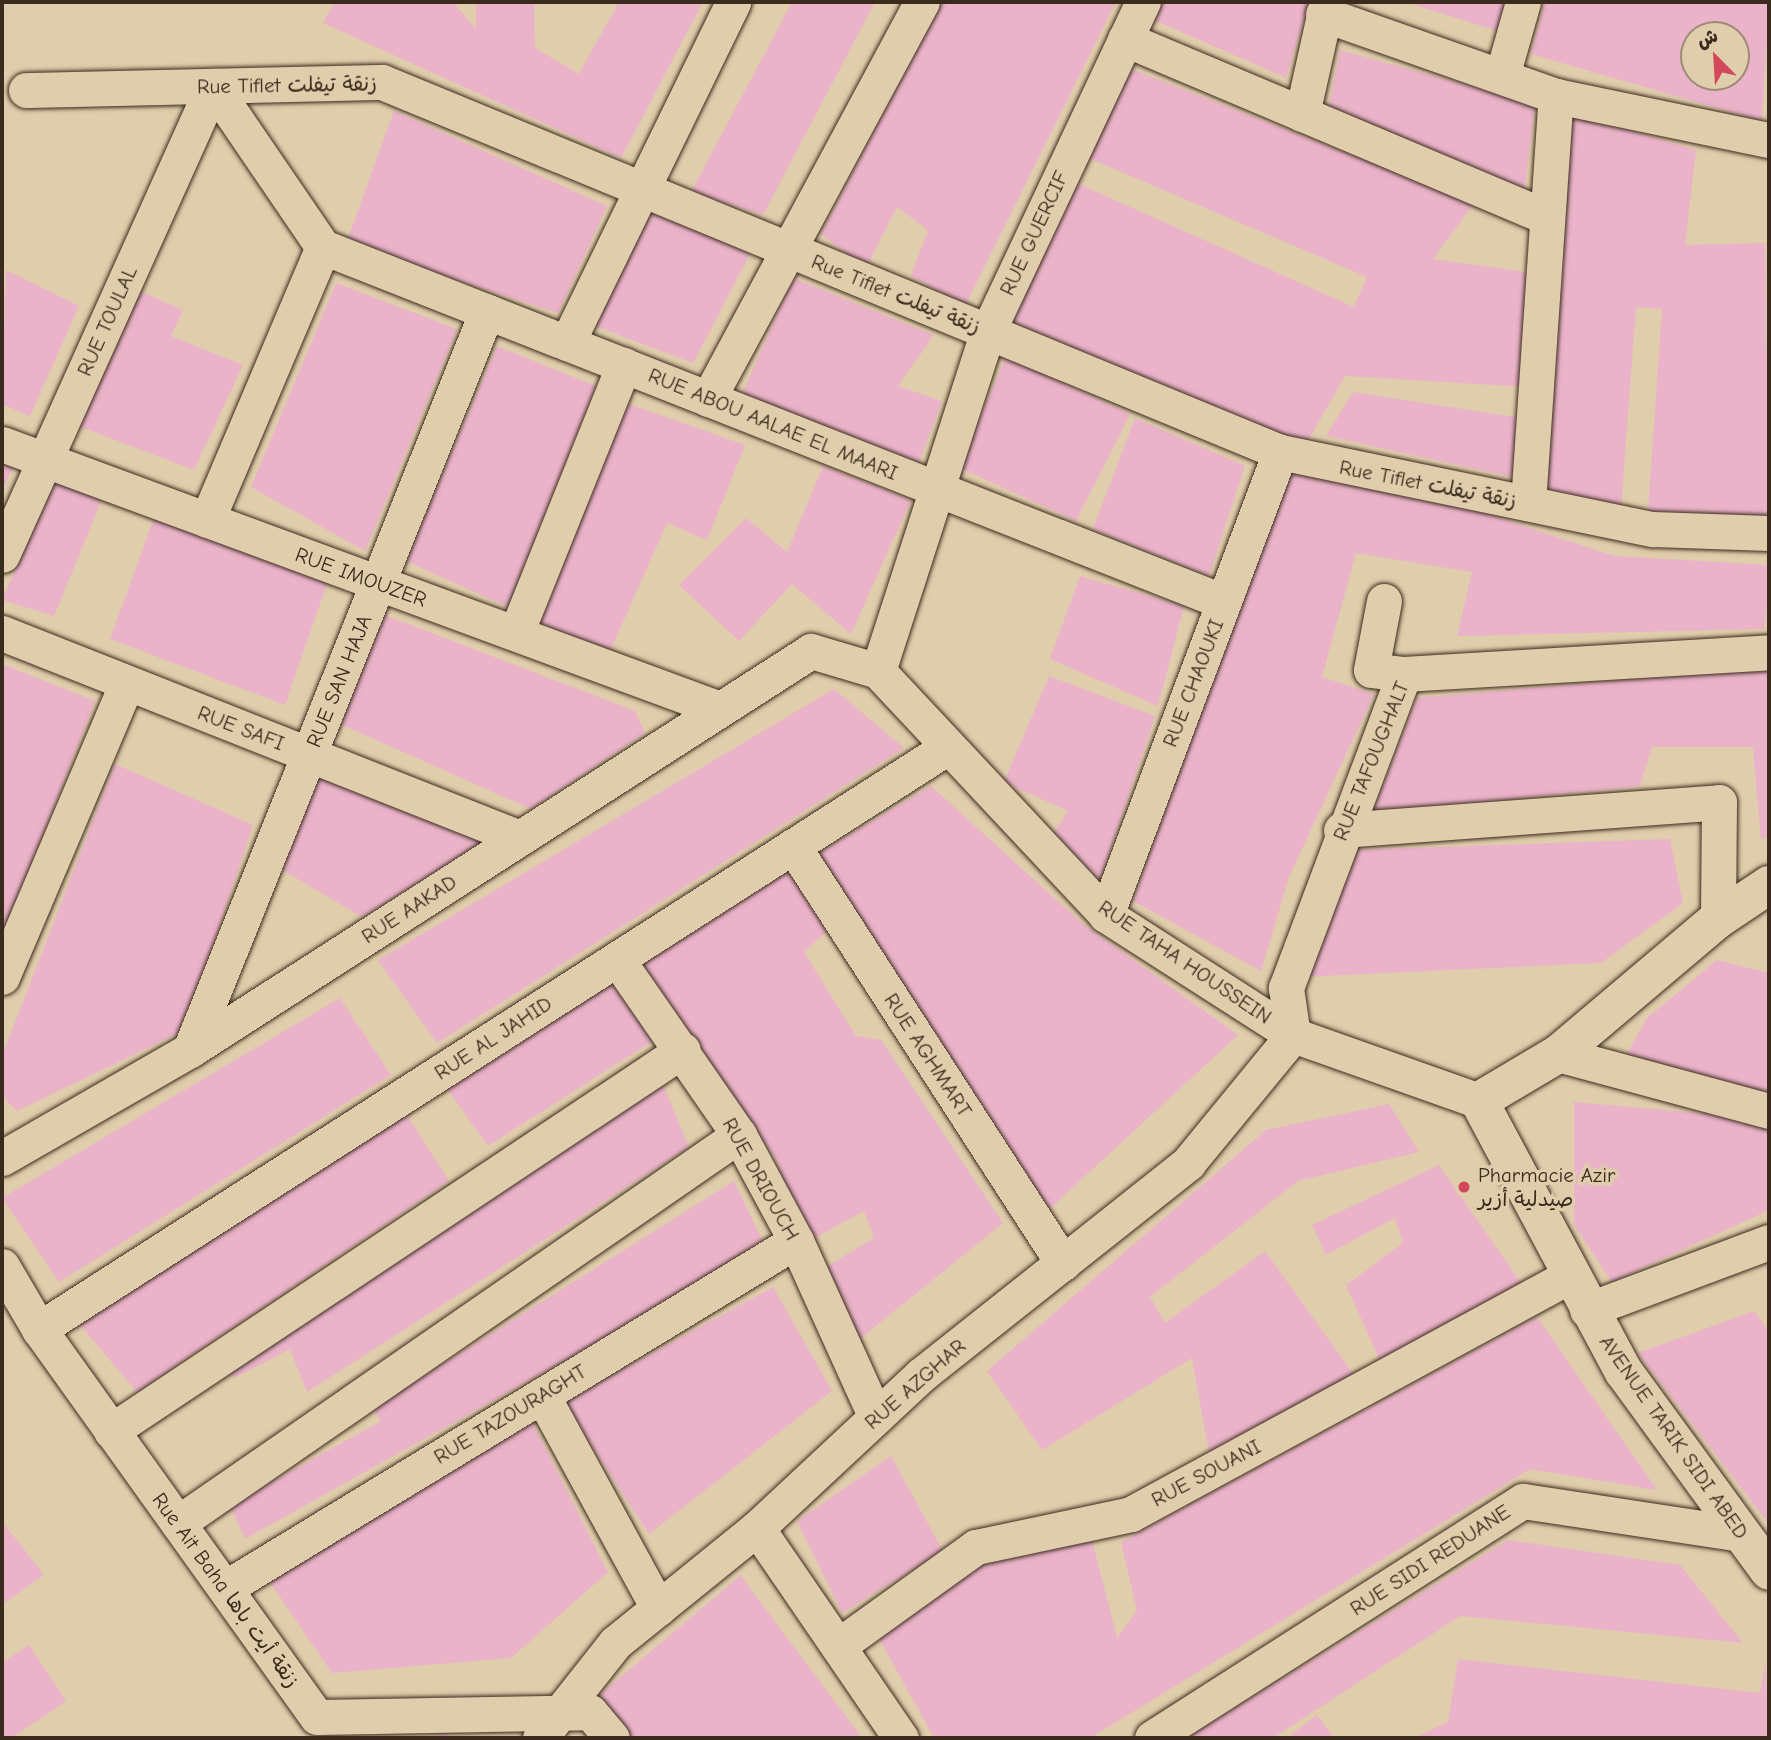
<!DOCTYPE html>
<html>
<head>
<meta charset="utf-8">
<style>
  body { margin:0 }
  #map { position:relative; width:1771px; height:1740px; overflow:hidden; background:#dfcdab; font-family:"Comic Neue","Playpen Sans Arabic",sans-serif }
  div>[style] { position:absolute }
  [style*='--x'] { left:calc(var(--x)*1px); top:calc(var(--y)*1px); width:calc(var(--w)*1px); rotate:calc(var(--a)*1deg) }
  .building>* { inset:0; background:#ebb3c9 }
  .roads { filter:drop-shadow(0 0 2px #3b2a1e) drop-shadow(0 0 2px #3b2a1e) }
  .minor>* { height:35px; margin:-17.5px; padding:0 17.5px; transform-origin:17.5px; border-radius:17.5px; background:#dfcdab }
  .tertiary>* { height:38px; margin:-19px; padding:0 19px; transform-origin:19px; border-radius:19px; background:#dfcdab }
  .dots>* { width:19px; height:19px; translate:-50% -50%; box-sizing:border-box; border:4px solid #dfcdab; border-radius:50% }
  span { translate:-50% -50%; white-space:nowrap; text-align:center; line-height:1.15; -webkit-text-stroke:7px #dfcdab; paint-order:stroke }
  .street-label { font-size:21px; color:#3b2a1e }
  .poi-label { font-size:21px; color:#3b2a1e }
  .left { translate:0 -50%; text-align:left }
  .frame { position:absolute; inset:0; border:4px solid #3b2a1e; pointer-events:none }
  .north { position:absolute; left:1680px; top:21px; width:70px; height:70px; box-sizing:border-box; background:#dfcdab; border:2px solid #9d8c73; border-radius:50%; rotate:336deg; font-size:19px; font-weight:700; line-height:28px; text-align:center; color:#3b2a1e }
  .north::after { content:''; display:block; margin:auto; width:24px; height:32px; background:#d1495b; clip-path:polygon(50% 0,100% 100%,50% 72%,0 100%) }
</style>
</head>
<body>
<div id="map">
  <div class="building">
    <div style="clip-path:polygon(335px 2px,453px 2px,476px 29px,476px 2px,534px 2px,535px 48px,579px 74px,619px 2px,703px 2px,621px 158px,323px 23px)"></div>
    <div style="clip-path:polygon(792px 2px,875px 2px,763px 215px,691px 192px)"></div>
    <div style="clip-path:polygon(941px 2px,1116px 2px,965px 306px,911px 276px,928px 230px,897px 207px,866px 268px,821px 234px)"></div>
    <div style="clip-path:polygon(1163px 2px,1309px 2px,1286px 78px,1154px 20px)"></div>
    <div style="clip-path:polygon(1405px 2px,1510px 2px,1501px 32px)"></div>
    <div style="clip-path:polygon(evenodd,1545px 2px,1769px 2px,1762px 121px,1531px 54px,1545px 2px,1694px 35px,1736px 35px,1736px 77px,1694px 77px,1694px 35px)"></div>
    <div style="clip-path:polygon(1340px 50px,1535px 104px,1524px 193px,1327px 115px)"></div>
    <div style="clip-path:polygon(1126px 67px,1474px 203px,1433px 259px,1533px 273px,1527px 387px,1345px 376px,1306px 444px,1009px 322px,1072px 181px,1354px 307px,1367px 277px,1084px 156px)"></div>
    <div style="clip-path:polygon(394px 111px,607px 206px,558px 313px,346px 244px)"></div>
    <div style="clip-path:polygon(1567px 112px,1696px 150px,1685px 245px,1765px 243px,1769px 523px,1648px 512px,1662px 309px,1636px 307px,1621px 509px,1542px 490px)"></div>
    <div style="clip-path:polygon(647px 206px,750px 254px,693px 363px,589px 324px)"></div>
    <div style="clip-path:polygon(6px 270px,79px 306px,30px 416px,2px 404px)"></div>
    <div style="clip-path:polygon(793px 278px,934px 335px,898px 386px,942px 401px,919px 462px,741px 397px)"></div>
    <div style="clip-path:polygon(336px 283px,457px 329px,365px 551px,251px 487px)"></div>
    <div style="clip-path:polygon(124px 284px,183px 310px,171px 336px,243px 365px,194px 470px,68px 422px)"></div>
    <div style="clip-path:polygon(497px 346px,596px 386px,508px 607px,406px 561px)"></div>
    <div style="clip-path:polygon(1006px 357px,1130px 414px,1076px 521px,958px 467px)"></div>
    <div style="clip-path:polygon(1353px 392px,1521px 418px,1513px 477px,1326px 436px)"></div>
    <div style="clip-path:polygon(623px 402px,745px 445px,707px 540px,667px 523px,607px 658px,535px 620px)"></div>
    <div style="clip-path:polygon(1135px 418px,1245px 466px,1209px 576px,1093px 529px)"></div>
    <div style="clip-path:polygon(2px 452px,16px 459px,2px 492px)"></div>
    <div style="clip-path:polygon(1290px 464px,1461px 505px,1614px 556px,1769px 565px,1769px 586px,1764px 629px,1457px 636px,1472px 572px,1356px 553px,1322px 677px,1374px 694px,1289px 877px,1261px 971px,1133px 901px)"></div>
    <div style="clip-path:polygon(823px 466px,911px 500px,851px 634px,792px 584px,739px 641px,679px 585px,746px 518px,787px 552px)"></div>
    <div style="clip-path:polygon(55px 480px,103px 497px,54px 616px,2px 600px)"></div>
    <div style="clip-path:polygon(157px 510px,329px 578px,285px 705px,110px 639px)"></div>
    <div style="clip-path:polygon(1080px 576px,1184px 606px,1158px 706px,1050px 659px)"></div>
    <div style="clip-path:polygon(377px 612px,635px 711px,645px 733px,531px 809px,336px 722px)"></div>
    <div style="clip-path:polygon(2px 664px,95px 701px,2px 941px)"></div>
    <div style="clip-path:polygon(1769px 667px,1769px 835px,1761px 840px,1753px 747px,1652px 747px,1640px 786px,1372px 814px,1417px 698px)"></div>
    <div style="clip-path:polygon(1049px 676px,1155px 716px,1100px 881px,1054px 833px,1068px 811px,1004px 782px)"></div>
    <div style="clip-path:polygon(834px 689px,904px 748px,437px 1043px,378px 960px)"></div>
    <div style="clip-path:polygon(115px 764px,253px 825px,185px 1030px,17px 1111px,2px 1096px,2px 1056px)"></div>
    <div style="clip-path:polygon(318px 771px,492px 837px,362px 917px,281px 869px)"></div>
    <div style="clip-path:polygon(931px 786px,1083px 924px,1238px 1035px,1045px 1213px,812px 857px)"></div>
    <div style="clip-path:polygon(1670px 839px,1683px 903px,1601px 963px,1300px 977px,1353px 850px)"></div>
    <div style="clip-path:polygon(790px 869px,830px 929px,804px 952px,856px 1036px,881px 1040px,1003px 1223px,855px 1343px,820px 1271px,874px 1238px,864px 1211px,804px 1244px,777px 1160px,636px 964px)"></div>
    <div style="clip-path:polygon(1717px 960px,1769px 973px,1769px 1097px,1624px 1059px,1647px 1018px)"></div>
    <div style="clip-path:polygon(615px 976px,651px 1042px,488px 1146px,443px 1083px)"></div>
    <div style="clip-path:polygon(340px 998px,391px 1075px,59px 1282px,2px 1198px)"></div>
    <div style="clip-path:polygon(659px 1075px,689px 1147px,307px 1392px,290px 1349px,236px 1377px,210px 1368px)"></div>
    <div style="clip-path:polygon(1574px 1102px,1769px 1119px,1767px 1211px,1612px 1282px,1574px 1225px)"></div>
    <div style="clip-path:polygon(1389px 1104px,1419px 1152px,1298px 1181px,1150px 1297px,1165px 1323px,1265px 1251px,1354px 1375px,1209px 1453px,1192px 1358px,1042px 1450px,987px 1371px,1266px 1130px)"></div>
    <div style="clip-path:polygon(407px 1115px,449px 1181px,137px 1392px,76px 1320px)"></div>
    <div style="clip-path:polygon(1439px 1165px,1523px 1286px,1382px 1365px,1346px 1285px,1403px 1243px,1395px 1218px,1326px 1255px,1312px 1225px)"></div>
    <div style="clip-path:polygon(734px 1181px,766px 1248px,245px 1539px,230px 1505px,381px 1421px,373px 1408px)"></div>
    <div style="clip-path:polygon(773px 1287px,832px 1391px,649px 1534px,563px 1402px)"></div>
    <div style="clip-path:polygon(1754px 1311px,1769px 1332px,1769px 1524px,1638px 1353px)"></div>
    <div style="clip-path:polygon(1537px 1317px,1657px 1490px,1530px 1469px,1090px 1738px,934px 1738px,875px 1631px,979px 1557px,1089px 1528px,1117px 1638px,1137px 1611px,1121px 1542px)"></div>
    <div style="clip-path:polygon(532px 1422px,608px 1572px,511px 1658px,332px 1673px,265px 1575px)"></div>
    <div style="clip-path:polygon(891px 1456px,943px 1551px,842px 1613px,797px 1521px)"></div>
    <div style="clip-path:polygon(5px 1525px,44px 1575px,2px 1605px,2px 1527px)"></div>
    <div style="clip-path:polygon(1508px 1540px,1680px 1565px,1743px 1643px,1460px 1616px,1273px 1738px,1186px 1738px)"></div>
    <div style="clip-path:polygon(741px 1575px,743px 1579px,862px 1738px,626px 1738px,592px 1701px)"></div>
    <div style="clip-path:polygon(29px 1645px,66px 1701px,12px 1738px,2px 1738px,2px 1663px)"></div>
    <div style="clip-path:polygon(1458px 1659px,1760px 1693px,1765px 1662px,1769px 1738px,1414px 1738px,1448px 1722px)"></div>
    <div style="clip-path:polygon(1317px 1715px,1334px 1738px,1286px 1738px)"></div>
    <div style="clip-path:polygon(444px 1732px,451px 1738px,426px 1738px)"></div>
  </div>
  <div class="roads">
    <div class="minor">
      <div style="--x:1323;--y:14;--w:247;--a:19.4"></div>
      <div style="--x:1556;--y:96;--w:217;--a:11.7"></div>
      <div style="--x:1125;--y:39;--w:458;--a:22.9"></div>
      <div style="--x:1502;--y:76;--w:77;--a:-74.2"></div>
      <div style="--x:213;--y:86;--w:195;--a:55.7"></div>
      <div style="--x:26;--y:90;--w:356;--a:-1.3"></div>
      <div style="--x:382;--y:82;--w:971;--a:22.39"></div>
      <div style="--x:1280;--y:452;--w:381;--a:11.7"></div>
      <div style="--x:1653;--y:529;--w:116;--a:2"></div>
      <div style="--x:1302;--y:114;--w:115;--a:-77.4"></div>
      <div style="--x:323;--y:247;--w:968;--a:21.5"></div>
      <div style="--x:567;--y:343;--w:379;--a:-64"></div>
      <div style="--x:708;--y:399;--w:451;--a:-61.7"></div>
      <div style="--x:2;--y:444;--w:765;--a:20.26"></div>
      <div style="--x:1528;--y:503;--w:408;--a:-86.1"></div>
      <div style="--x:207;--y:520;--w:297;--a:-67"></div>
      <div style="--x:2;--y:555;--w:514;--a:-65.78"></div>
      <div style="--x:1384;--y:601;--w:70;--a:100.7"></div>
      <div style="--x:1371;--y:670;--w:33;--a:7"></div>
      <div style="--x:2;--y:633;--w:557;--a:21.59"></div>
      <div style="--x:516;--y:633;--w:289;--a:-68.1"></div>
      <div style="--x:878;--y:671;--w:357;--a:-72.1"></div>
      <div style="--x:988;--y:331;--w:364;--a:-64.8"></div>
      <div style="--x:1341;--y:830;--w:379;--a:-4.2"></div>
      <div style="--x:1719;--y:802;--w:117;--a:90.5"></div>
      <div style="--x:793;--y:846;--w:497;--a:57.1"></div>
      <div style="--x:1106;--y:915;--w:495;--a:-69.4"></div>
      <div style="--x:617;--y:959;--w:214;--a:55.3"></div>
      <div style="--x:739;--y:1135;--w:120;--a:61.7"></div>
      <div style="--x:796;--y:1241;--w:193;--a:65.6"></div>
      <div style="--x:2;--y:977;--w:319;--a:-67"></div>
      <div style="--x:190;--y:1050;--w:796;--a:-68.11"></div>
      <div style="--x:1558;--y:1054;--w:219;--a:15.1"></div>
      <div style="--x:2;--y:1158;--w:217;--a:-29.9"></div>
      <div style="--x:190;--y:1050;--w:738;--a:-32.72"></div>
      <div style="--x:811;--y:651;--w:70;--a:16.6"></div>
      <div style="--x:878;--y:671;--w:334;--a:46.9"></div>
      <div style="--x:1106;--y:915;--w:222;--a:32.7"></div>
      <div style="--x:1293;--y:1035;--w:197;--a:19.5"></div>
      <div style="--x:2;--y:1266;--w:73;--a:59.6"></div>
      <div style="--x:39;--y:1329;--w:477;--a:54.4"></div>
      <div style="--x:317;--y:1717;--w:273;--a:-1"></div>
      <div style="--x:590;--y:1712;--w:34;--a:50"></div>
      <div style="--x:1587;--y:1310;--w:194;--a:-20.5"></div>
      <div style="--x:39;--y:1329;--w:1079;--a:-32.63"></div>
      <div style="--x:542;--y:1395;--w:243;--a:61.4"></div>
      <div style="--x:111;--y:1431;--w:687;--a:-33.67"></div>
      <div style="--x:178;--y:1523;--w:682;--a:-34.67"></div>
      <div style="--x:757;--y:1528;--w:255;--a:55.6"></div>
      <div style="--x:225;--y:1588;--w:668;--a:-31.29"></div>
      <div style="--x:838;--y:1646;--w:170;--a:-35.7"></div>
      <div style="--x:976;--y:1547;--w:158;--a:-12"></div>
      <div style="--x:1131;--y:1514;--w:498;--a:-28.5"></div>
      <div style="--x:540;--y:1738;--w:121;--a:-51.7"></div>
      <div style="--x:615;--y:1643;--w:183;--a:-39"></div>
      <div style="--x:757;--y:1528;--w:224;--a:-43"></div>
      <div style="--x:921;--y:1375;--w:341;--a:-38.4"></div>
      <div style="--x:1188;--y:1163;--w:166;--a:-50.6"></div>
      <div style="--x:1293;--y:1035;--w:48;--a:-98.5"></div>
      <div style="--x:1286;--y:988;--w:335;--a:-69.4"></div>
      <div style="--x:1404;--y:674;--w:366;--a:-3.4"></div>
      <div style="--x:1152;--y:1738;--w:440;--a:-32.6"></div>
      <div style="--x:1523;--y:1501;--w:220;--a:8.6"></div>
    </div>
    <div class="tertiary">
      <div style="--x:1769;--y:885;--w:61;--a:146.3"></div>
      <div style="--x:1718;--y:919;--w:209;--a:139.8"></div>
      <div style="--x:1558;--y:1054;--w:92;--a:149.3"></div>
      <div style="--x:1479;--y:1101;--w:307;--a:61.9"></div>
      <div style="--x:1624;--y:1372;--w:246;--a:53.9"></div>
    </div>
  </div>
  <div class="dots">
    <div style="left:1464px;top:1187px;background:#d1495b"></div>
  </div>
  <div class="street-label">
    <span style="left:287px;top:85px;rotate:-1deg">Rue Tiflet زنقة تيفلت</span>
    <span style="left:1034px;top:233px;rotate:-65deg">RUE GUERCIF</span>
    <span style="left:896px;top:294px;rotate:22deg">Rue Tiflet زنقة تيفلت</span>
    <span style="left:107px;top:321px;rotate:-66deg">RUE TOULAL</span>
    <span style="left:773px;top:424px;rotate:22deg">RUE ABOU AALAE EL MAARI</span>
    <span style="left:1428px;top:484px;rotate:11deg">Rue Tiflet زنقة تيفلت</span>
    <span style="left:361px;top:577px;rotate:20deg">RUE IMOUZER</span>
    <span style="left:339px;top:681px;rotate:-68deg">RUE SAN HAJA</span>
    <span style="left:1193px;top:683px;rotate:-69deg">RUE CHAOUKI</span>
    <span style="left:241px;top:728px;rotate:21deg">RUE SAFI</span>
    <span style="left:1371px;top:761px;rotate:-68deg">RUE TAFOUGHALT</span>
    <span style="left:409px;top:909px;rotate:-33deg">RUE AAKAD</span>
    <span style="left:1185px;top:962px;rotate:34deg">RUE TAHA HOUSSEIN</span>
    <span style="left:493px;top:1038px;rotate:-33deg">RUE AL JAHID</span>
    <span style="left:928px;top:1055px;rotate:57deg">RUE AGHMART</span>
    <span style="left:761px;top:1179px;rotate:61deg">RUE DRIOUCH</span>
    <span style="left:915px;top:1384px;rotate:-41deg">RUE AZGHAR</span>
    <span style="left:510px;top:1414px;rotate:-31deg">RUE TAZOURAGHT</span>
    <span style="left:1674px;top:1437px;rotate:55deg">AVENUE TARIK SIDI ABED</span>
    <span style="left:1206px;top:1473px;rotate:-28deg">RUE SOUANI</span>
    <span style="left:1430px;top:1560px;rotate:-33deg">RUE SIDI REDUANE</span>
    <span style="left:226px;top:1590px;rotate:54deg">Rue Ait Baha زنقة أيت باها</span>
  </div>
  <div class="poi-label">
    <span class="left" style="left:1478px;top:1187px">Pharmacie Azir<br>صيدلية أزير</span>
  </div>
  <div class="frame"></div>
  <div class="north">ش</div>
</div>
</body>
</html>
